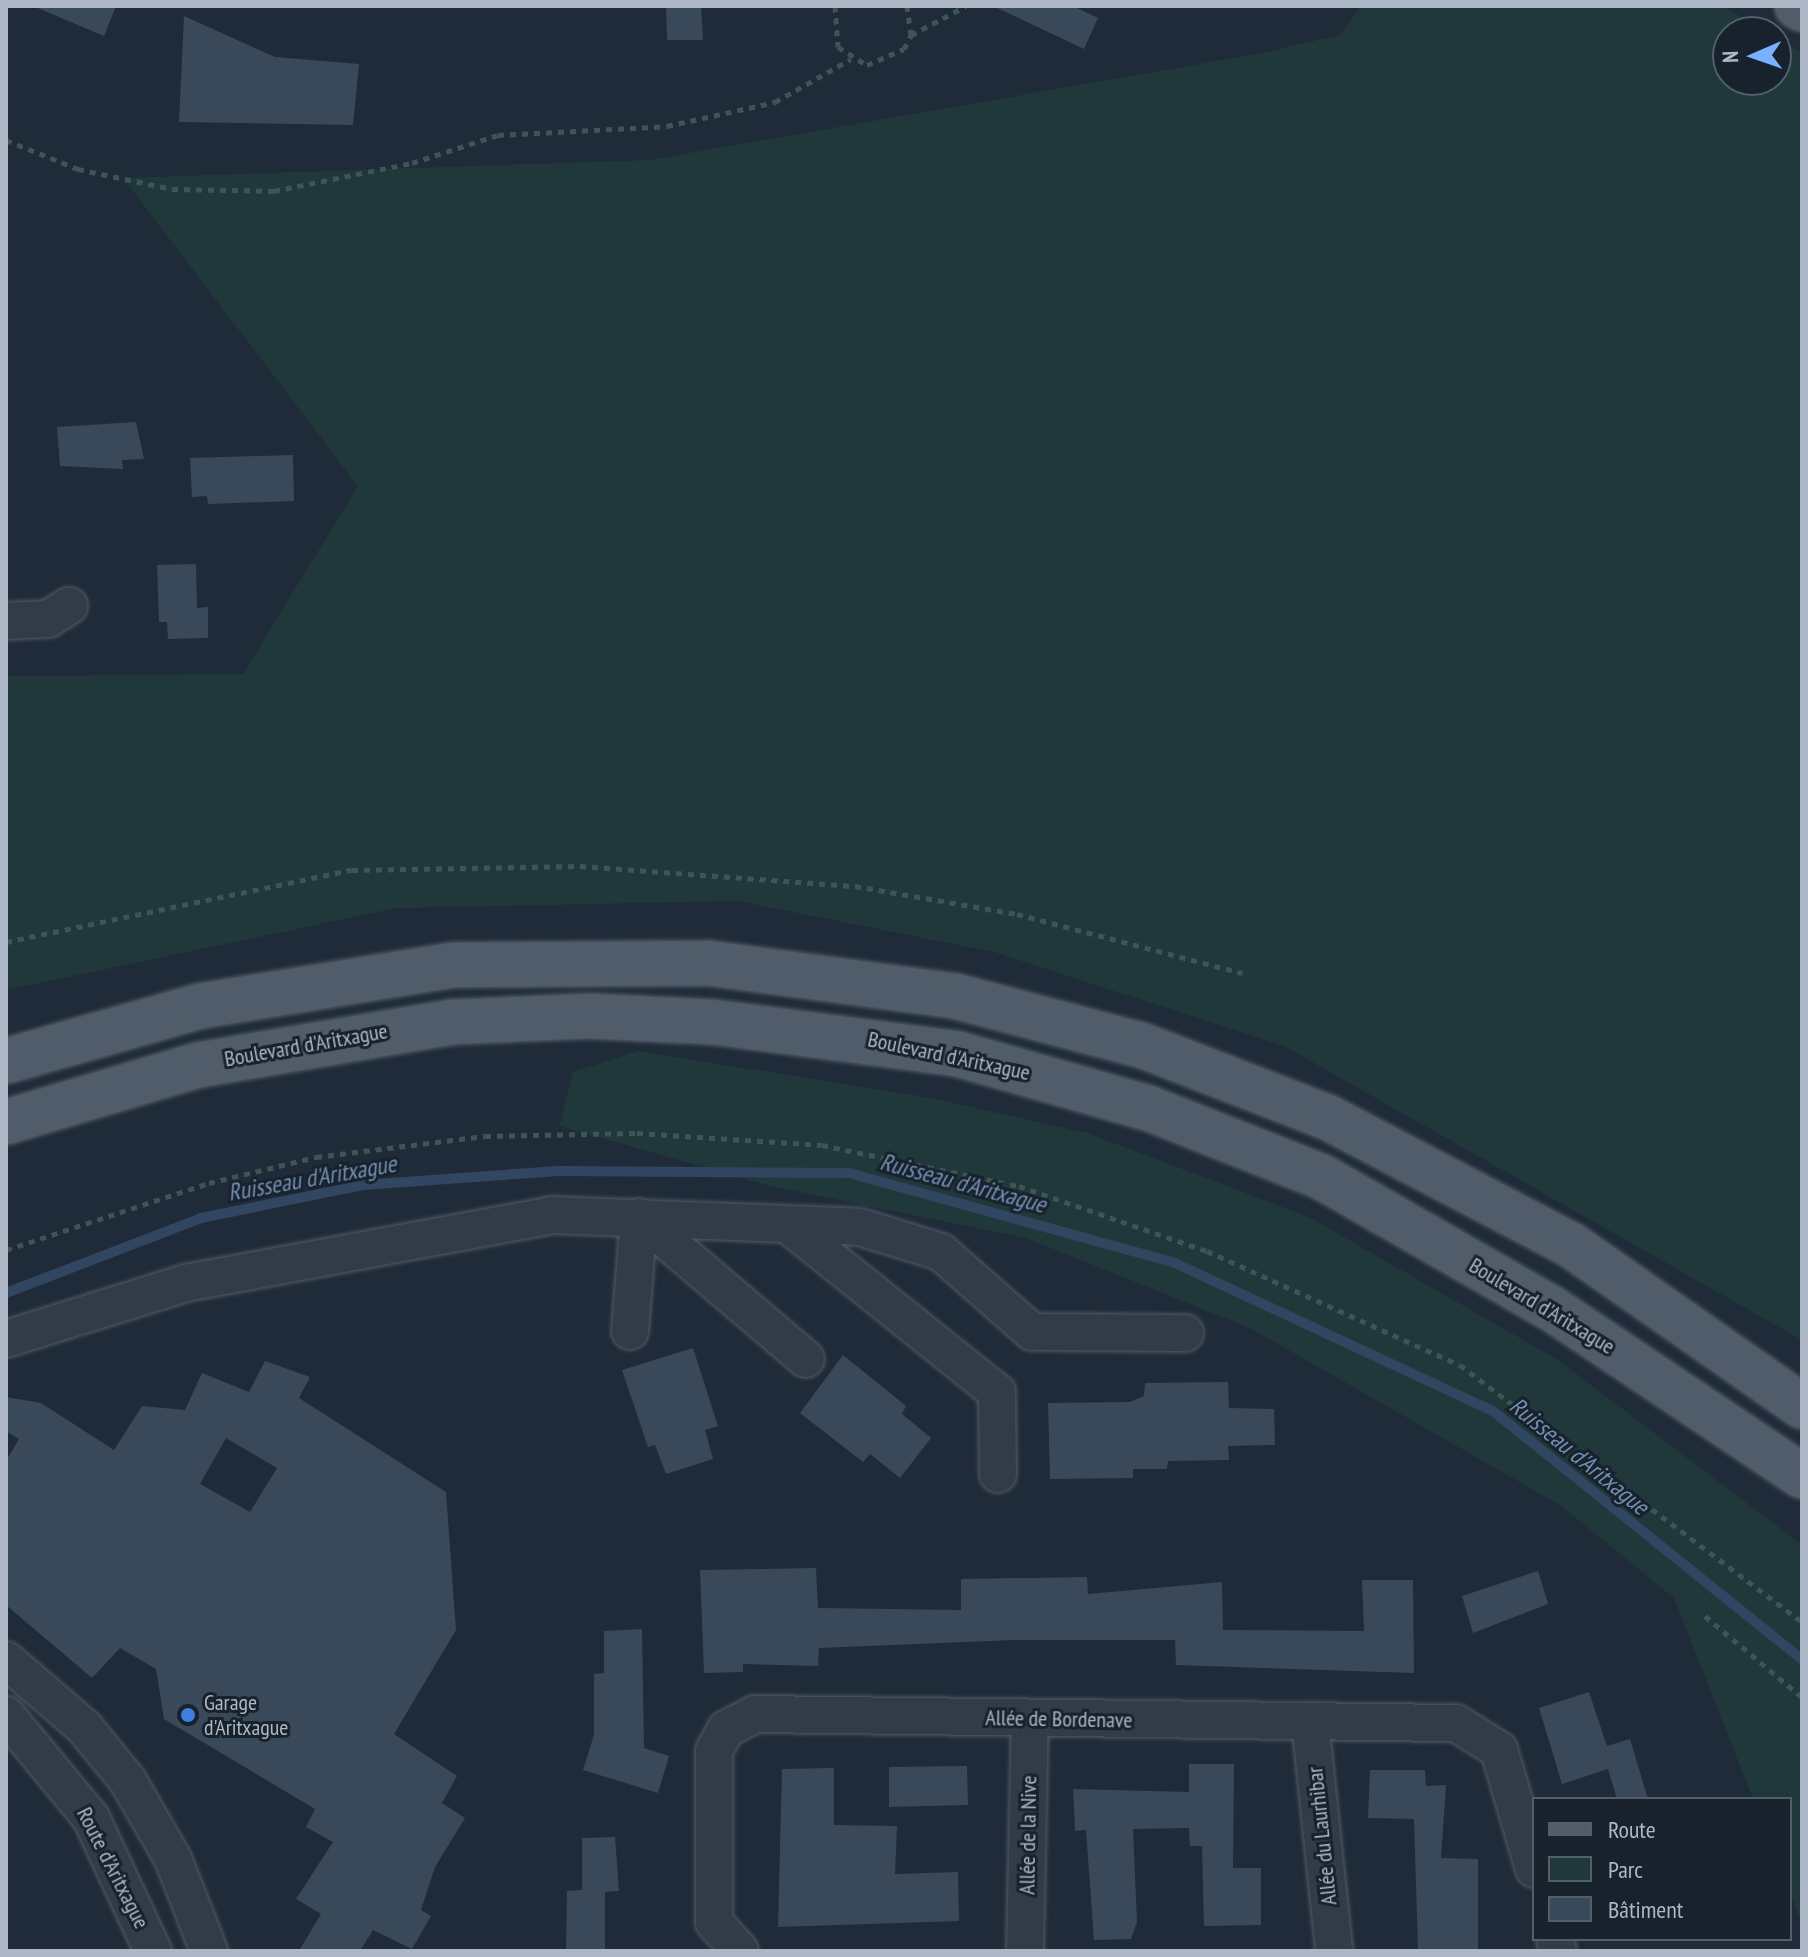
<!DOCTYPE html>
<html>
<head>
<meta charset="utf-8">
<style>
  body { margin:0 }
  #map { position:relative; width:1808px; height:1957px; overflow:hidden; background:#1f2b39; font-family:"PT Sans Narrow",sans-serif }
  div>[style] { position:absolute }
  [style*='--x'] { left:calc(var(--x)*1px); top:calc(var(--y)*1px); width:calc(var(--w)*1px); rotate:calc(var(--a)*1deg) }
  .green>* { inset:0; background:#21383a }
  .stream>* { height:10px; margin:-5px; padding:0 5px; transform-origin:5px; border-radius:5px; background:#314661 }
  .building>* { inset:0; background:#3a4959 }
  .path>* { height:5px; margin-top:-2.5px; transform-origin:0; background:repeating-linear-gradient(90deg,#3e5557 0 6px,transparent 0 12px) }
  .roads { filter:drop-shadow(0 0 2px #505a67) drop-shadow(0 0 2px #505a67) }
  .minor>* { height:36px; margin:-18px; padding:0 18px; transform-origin:18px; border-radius:18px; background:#323c49 }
  .major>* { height:44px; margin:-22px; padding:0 22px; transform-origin:22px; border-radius:22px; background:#505c69 }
  .dots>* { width:22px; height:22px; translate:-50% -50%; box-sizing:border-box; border:4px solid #18222d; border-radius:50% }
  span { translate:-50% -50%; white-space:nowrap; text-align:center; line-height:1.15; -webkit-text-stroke:6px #18222d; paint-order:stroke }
  .street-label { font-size:22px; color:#adb7c6 }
  .poi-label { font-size:22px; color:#adb7c6 }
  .left { translate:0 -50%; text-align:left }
  .water-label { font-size:24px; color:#738eb1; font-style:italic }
  .frame { position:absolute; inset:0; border:8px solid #adb7c6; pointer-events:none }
  .legend { position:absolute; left:1532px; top:1797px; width:260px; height:144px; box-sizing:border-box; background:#18222d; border:2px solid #545e6a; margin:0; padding:10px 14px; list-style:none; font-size:24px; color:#adb7c6 }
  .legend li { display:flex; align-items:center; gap:16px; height:40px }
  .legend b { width:40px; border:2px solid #545e6a }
  .north { position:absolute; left:1712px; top:16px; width:80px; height:80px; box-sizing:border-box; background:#18222d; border:2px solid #545e6a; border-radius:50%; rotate:268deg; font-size:22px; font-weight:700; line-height:32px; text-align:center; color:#adb7c6 }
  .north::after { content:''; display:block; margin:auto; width:28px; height:36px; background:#79b1fe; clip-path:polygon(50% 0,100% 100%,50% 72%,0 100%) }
</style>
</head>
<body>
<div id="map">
  <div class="green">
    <div style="clip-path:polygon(1361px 6px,1723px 6px,1766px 32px,1728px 32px,1728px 80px,1776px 80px,1776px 38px,1802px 53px,1802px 1340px,1284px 1046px,994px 952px,738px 901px,397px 908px,6px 990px,6px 676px,243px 674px,358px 486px,123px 178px,649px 160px,1263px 53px,1340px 35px)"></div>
    <div style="clip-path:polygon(638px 1051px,926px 1097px,1087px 1133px,1309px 1217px,1558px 1360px,1802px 1545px,1802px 1924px,1790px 1893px,1790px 1799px,1753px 1799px,1674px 1598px,1560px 1505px,1250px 1328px,1026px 1238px,770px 1186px,559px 1126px,573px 1072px)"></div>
  </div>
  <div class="stream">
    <div style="--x:6;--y:1293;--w:209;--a:-21"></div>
    <div style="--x:201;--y:1218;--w:165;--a:-11.5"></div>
    <div style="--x:363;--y:1185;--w:196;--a:-4.1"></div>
    <div style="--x:559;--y:1171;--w:290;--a:0.4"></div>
    <div style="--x:849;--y:1173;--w:338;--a:15.4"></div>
    <div style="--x:1175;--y:1263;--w:351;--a:25"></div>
    <div style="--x:1493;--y:1411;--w:396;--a:38.8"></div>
  </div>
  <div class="building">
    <div style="clip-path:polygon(33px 6px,116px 6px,104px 36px)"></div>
    <div style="clip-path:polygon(666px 6px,701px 6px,703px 40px,667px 40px)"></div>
    <div style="clip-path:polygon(993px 6px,1073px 6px,1098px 18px,1084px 49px)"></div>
    <div style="clip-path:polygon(184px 16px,275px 57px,359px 64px,353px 125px,179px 122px)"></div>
    <div style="clip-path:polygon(136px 422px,144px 459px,122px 460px,123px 469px,60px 466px,57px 427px)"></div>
    <div style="clip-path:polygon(293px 455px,294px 501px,208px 504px,207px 496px,192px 497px,190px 458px)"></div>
    <div style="clip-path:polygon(196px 564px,197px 608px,208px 607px,208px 638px,168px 639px,167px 622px,159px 622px,157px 565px)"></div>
    <div style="clip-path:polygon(693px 1348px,718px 1426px,705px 1430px,713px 1459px,666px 1474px,655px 1445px,648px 1447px,622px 1370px)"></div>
    <div style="clip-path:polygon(843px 1355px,906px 1406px,902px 1414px,931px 1438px,900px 1478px,870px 1454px,863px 1462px,800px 1413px)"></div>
    <div style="clip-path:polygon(evenodd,265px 1361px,310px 1377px,299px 1398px,446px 1492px,456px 1630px,394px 1734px,457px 1776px,442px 1803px,465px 1818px,435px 1867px,421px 1910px,431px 1916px,412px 1949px,373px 1930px,360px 1951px,299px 1951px,321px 1914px,296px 1899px,333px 1842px,306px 1827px,315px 1809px,164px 1719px,156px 1669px,120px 1648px,92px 1678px,6px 1605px,6px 1461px,19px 1439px,6px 1431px,6px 1397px,41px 1403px,114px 1450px,142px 1406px,185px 1410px,202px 1373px,249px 1392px,265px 1361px,226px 1438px,277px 1468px,250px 1512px,200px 1484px,226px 1438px)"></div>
    <div style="clip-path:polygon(1228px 1382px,1229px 1408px,1274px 1409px,1275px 1445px,1228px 1446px,1229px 1460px,1168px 1461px,1167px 1469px,1133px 1469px,1133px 1478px,1050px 1479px,1048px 1403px,1130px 1402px,1144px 1396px,1145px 1383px)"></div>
    <div style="clip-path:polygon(816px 1568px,818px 1608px,961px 1610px,961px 1579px,1087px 1577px,1088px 1594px,1222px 1582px,1223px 1630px,1364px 1631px,1362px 1580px,1413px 1580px,1414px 1673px,1176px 1665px,1175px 1640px,1013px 1640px,819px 1648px,818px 1666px,743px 1664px,743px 1672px,704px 1673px,700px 1570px)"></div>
    <div style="clip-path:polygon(1538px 1571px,1548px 1604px,1473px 1633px,1462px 1596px)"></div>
    <div style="clip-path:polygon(642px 1629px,644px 1748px,669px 1756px,658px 1793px,583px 1770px,594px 1735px,594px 1674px,604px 1673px,604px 1631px)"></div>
    <div style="clip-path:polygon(1589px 1692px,1607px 1746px,1630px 1739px,1648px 1799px,1617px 1799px,1608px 1769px,1562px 1784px,1539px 1708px)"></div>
    <div style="clip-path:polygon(1189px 1764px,1234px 1764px,1233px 1868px,1261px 1868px,1261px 1925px,1204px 1926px,1202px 1846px,1190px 1846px,1189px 1828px,1133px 1829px,1137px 1922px,1131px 1939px,1094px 1940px,1086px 1830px,1075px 1831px,1073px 1789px,1189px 1792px)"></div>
    <div style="clip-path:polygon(967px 1766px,968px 1805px,889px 1807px,889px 1767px)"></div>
    <div style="clip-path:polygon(834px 1768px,834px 1825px,897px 1826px,895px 1874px,958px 1872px,959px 1921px,778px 1927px,782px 1769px)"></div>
    <div style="clip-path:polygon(1370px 1770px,1425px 1770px,1426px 1786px,1446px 1785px,1441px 1858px,1478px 1859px,1478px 1951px,1418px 1951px,1414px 1819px,1368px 1818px)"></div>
    <div style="clip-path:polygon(615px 1837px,619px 1891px,605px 1892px,605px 1951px,566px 1951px,567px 1891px,582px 1890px,582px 1838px)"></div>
  </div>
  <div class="path">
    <div style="--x:835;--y:6;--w:41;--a:85.8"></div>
    <div style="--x:838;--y:47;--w:34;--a:32"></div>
    <div style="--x:867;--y:65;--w:40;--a:-23.4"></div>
    <div style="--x:904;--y:49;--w:16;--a:-63"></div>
    <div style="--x:911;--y:35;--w:29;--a:-98"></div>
    <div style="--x:911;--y:35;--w:62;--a:-27.8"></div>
    <div style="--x:6;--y:140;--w:78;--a:21.9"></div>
    <div style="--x:78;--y:169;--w:96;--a:12"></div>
    <div style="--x:172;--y:189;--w:102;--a:1.1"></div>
    <div style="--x:274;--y:191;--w:141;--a:-11.5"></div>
    <div style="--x:412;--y:163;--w:90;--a:-18"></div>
    <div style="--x:498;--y:135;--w:169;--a:-3"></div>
    <div style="--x:667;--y:126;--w:111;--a:-12.5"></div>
    <div style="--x:775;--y:102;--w:87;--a:-29.5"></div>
    <div style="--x:6;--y:942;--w:353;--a:-11.8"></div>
    <div style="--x:352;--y:870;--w:228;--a:-1"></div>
    <div style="--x:580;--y:866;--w:276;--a:4.2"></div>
    <div style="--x:855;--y:886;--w:164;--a:9.8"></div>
    <div style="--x:1017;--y:914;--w:233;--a:14.7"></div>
    <div style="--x:6;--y:1250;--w:214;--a:-18.3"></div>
    <div style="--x:209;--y:1183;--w:110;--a:-13.7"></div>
    <div style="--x:316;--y:1157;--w:170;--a:-7.1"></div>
    <div style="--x:485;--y:1136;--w:152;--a:-1.1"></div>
    <div style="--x:637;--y:1133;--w:185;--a:3.7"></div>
    <div style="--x:822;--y:1145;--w:201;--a:11.8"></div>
    <div style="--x:1019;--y:1186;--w:199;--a:19.1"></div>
    <div style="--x:1207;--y:1251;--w:277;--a:24.3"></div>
    <div style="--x:1460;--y:1365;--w:428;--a:36.9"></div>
    <div style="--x:1705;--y:1616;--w:126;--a:39.9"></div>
  </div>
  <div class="roads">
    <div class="minor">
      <div style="--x:6;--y:621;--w:42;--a:-2.7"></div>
      <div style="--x:48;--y:619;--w:25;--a:-32"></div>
      <div style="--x:639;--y:1217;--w:219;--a:40.4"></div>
      <div style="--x:787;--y:1224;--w:269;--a:38.7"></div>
      <div style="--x:997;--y:1392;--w:82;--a:89.3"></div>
      <div style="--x:630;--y:1331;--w:114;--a:-85.5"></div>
      <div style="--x:6;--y:1339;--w:189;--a:-17.3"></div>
      <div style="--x:186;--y:1283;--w:372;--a:-10.5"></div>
      <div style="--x:552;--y:1215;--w:308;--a:2.2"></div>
      <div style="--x:860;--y:1227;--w:85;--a:17.2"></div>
      <div style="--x:941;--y:1252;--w:121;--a:41.3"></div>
      <div style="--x:1032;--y:1332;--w:153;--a:0.4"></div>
      <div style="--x:6;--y:1660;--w:103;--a:40.7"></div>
      <div style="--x:84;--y:1727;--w:70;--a:50.8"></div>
      <div style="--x:128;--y:1781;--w:90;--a:60"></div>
      <div style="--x:173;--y:1859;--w:99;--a:68.6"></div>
      <div style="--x:6;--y:1715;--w:134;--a:50.5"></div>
      <div style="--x:91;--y:1818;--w:147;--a:65"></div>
      <div style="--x:1310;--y:1721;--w:231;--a:84"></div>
      <div style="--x:1555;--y:1939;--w:12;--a:76"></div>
      <div style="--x:740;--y:1951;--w:39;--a:-132"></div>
      <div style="--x:714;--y:1922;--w:171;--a:-90"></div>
      <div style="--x:714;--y:1751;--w:25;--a:-61"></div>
      <div style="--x:726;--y:1729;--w:33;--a:-27"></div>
      <div style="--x:755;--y:1714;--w:701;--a:0.74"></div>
      <div style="--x:1456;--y:1723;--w:51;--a:32.1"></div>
      <div style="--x:1499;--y:1750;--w:124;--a:73.6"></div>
      <div style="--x:1025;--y:1951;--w:232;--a:-88.8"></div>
    </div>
    <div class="major">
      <div style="--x:1797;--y:6;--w:6;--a:31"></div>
      <div style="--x:6;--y:1061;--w:202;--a:-15.8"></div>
      <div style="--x:200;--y:1006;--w:255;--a:-9.2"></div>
      <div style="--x:452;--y:965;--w:256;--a:-0.4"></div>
      <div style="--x:708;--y:963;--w:249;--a:7.6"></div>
      <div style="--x:955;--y:996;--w:192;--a:14.8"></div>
      <div style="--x:1141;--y:1045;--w:202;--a:21.2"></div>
      <div style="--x:1329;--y:1118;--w:273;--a:27.7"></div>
      <div style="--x:1571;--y:1245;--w:282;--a:34.9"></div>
      <div style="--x:6;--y:1122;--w:200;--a:-16.5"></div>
      <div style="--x:198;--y:1065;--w:258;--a:-9.6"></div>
      <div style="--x:452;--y:1022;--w:137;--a:-2.5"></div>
      <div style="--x:589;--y:1016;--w:124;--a:2.8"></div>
      <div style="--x:713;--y:1022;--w:247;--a:7.4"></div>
      <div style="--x:958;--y:1054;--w:198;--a:15.9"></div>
      <div style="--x:1148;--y:1108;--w:187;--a:21.6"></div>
      <div style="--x:1322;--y:1177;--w:264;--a:29.8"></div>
      <div style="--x:1551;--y:1308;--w:302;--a:33.8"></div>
    </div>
  </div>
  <div class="dots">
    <div style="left:188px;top:1715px;background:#3f7fe0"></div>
  </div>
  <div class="street-label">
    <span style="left:306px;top:1045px;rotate:-10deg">Boulevard d'Aritxague</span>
    <span style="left:949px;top:1056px;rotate:12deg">Boulevard d'Aritxague</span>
    <span style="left:1542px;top:1306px;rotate:31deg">Boulevard d'Aritxague</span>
    <span style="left:1059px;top:1719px;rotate:1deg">Allée de Bordenave</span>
    <span style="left:1028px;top:1835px;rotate:-89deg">Allée de la Nive</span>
    <span style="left:1322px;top:1836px;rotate:-96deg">Allée du Laurhibar</span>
    <span style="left:113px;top:1868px;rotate:63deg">Route d'Aritxague</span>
  </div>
  <div class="poi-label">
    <span class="left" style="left:204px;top:1715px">Garage<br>d'Aritxague</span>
  </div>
  <div class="water-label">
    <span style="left:312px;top:1178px;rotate:-10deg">Ruisseau d'Aritxague</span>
    <span style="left:963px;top:1183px;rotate:15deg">Ruisseau d'Aritxague</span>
    <span style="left:1579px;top:1456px;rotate:39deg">Ruisseau d'Aritxague</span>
  </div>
  <div class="frame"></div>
  <ul class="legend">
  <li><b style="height:10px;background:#505c69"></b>Route</li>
  <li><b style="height:22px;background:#21383a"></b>Parc</li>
  <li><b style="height:22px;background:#3a4959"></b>Bâtiment</li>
  </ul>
  <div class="north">N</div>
</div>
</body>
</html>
